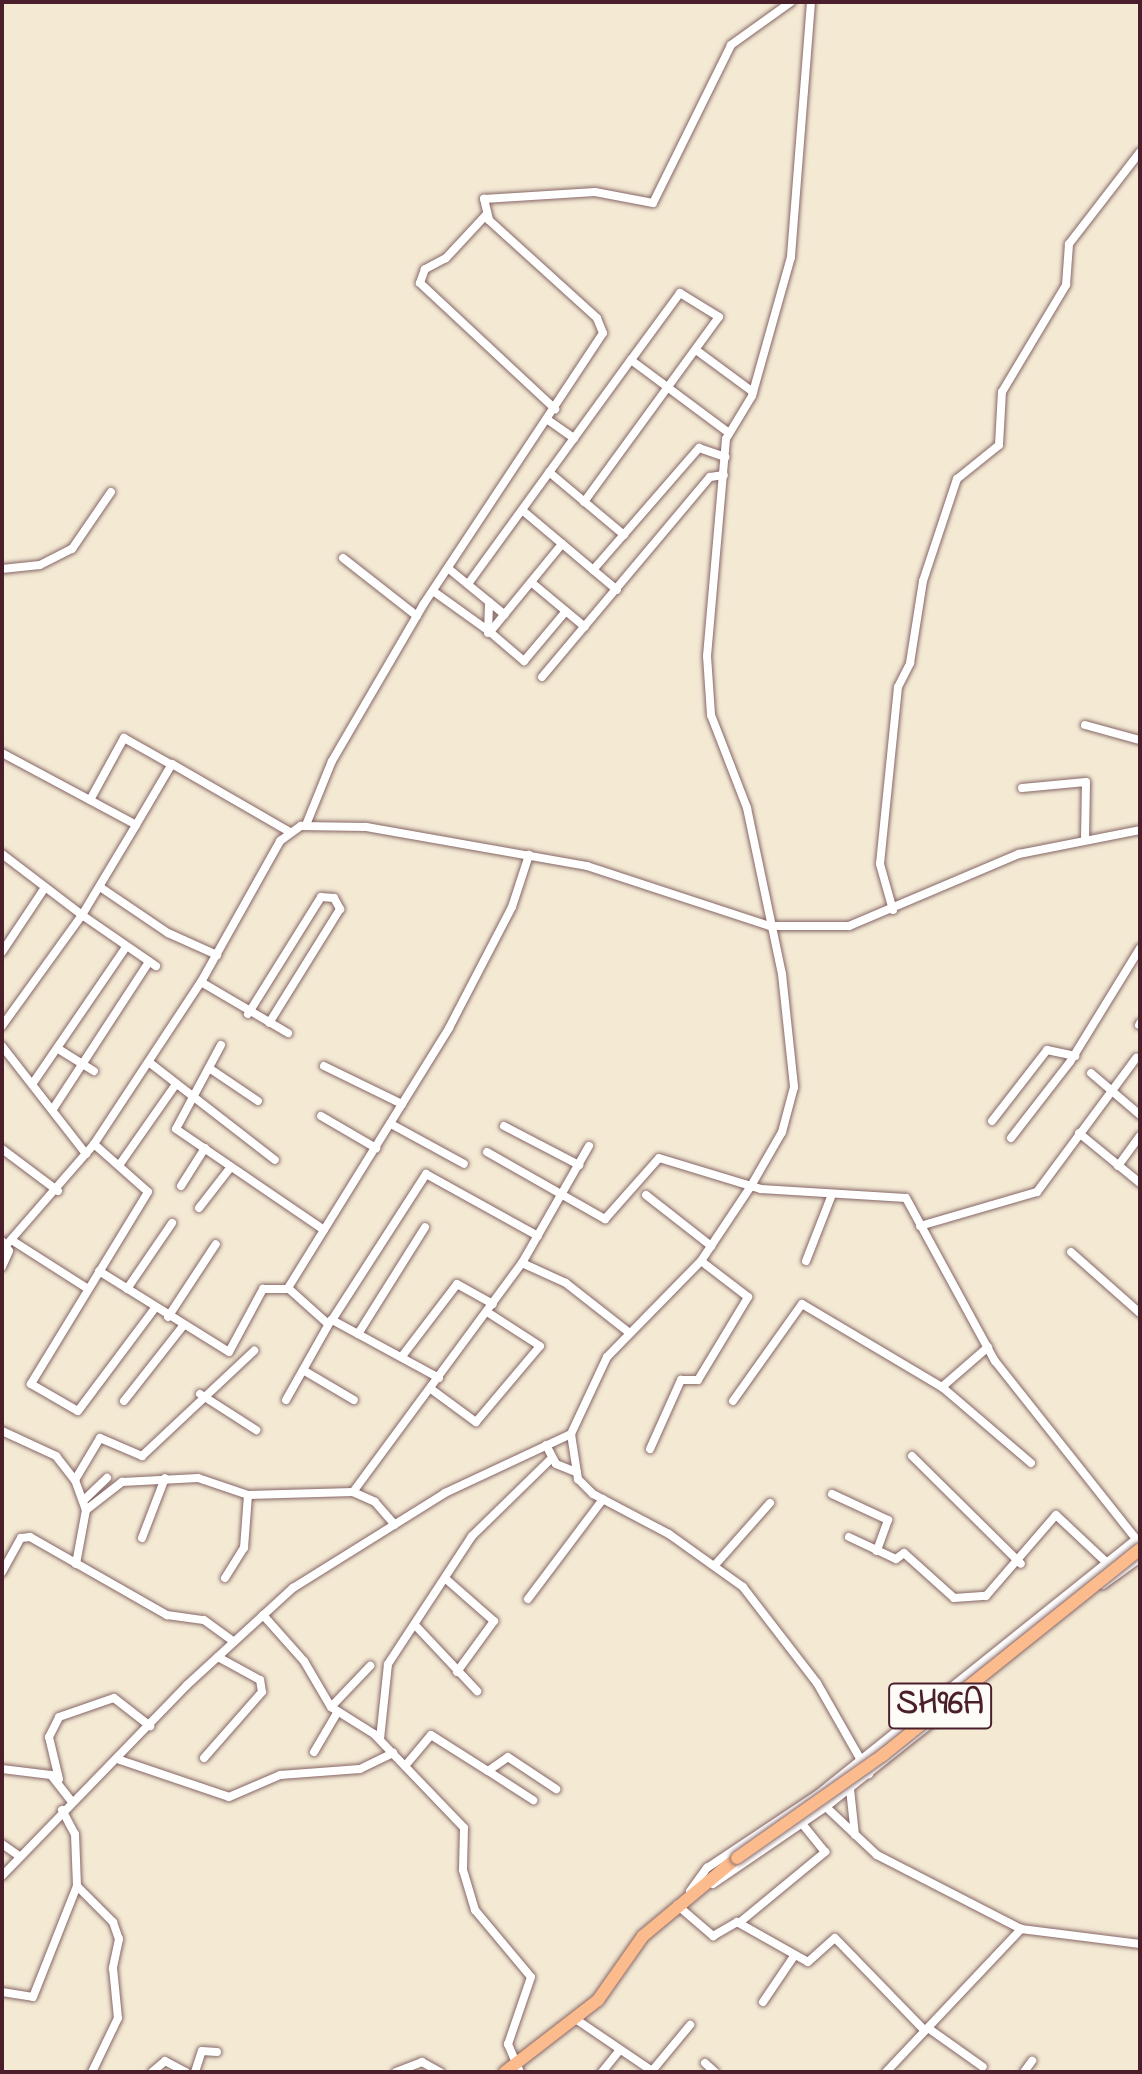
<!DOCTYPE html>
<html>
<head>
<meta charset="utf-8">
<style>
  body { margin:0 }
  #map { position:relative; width:1142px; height:2074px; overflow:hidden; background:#f4ead4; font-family:"Indie Flower",sans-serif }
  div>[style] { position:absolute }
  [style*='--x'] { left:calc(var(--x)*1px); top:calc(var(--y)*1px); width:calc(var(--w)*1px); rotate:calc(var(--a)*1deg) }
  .roads { filter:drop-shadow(0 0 2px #866666) drop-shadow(0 0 2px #866666) }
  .minor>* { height:8px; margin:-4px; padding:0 4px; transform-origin:4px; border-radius:4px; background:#fff }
  .primary>* { height:12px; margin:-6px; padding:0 6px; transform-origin:6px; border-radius:6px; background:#fbbb8d }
  .bridges { filter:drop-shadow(0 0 2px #866666) drop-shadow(0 0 2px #866666) }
  .primary-bridge>* { height:12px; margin:-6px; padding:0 6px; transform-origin:6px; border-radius:6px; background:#fbbb8d }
  span { translate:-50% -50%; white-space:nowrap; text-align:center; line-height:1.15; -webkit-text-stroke:6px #fdfcf7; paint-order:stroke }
  .shield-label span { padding:2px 6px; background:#fdfcf7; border:2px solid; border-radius:6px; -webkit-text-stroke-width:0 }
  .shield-label { font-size:34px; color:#4a1f2b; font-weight:700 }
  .frame { position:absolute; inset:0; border:4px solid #4a1f2b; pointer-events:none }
</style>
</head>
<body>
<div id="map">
  <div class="roads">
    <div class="minor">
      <div style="--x:811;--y:2;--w:256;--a:94.5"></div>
      <div style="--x:791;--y:257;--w:144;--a:105.7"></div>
      <div style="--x:752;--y:396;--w:50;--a:121.2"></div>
      <div style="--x:726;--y:439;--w:218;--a:95"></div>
      <div style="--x:707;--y:656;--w:59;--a:86.1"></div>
      <div style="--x:711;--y:715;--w:100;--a:68.8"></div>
      <div style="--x:747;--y:808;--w:170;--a:78.1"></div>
      <div style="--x:782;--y:974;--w:114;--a:83.9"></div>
      <div style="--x:794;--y:1087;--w:47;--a:104.9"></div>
      <div style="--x:782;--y:1132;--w:62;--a:119.9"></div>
      <div style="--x:751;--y:1186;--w:90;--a:123.7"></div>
      <div style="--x:701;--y:1261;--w:134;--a:134.4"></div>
      <div style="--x:607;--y:1357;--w:85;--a:115.1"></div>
      <div style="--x:571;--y:1434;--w:46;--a:81.2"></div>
      <div style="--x:578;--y:1479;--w:21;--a:45"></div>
      <div style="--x:593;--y:1494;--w:86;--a:27.8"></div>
      <div style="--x:669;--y:1534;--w:91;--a:35.6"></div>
      <div style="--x:743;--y:1587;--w:121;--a:52.4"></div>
      <div style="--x:817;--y:1683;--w:105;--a:60.3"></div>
      <div style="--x:486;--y:215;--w:59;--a:132.9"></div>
      <div style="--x:446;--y:258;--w:24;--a:152"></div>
      <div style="--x:425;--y:269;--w:15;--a:110"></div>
      <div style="--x:420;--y:283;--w:185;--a:43"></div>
      <div style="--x:696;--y:350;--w:71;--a:36.4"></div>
      <div style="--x:548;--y:420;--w:32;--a:35"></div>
      <div style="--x:549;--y:472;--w:98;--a:40"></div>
      <div style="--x:584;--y:502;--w:229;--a:-53.9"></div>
      <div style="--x:719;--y:317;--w:46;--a:-148.4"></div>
      <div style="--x:680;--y:293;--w:83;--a:126.2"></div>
      <div style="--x:522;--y:510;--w:124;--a:40.1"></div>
      <div style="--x:343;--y:558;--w:94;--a:38.1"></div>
      <div style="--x:2;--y:569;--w:38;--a:-6"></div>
      <div style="--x:40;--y:565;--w:36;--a:-27"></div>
      <div style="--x:72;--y:549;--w:69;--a:-55.6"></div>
      <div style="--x:449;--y:569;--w:72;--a:39.4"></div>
      <div style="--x:593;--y:570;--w:162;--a:-49"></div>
      <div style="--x:699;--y:448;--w:28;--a:19"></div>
      <div style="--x:531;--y:582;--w:70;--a:39.8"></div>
      <div style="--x:468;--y:584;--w:277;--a:-54"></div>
      <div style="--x:631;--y:360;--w:122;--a:36.7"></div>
      <div style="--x:433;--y:591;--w:70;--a:35.7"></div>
      <div style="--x:490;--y:632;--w:114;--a:-50.7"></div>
      <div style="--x:490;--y:632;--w:45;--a:40.5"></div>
      <div style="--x:524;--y:661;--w:65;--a:-50"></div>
      <div style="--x:488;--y:633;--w:31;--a:-88"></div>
      <div style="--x:542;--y:677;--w:261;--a:-50"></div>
      <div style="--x:710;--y:477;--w:14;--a:-8"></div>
      <div style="--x:1085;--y:725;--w:57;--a:15.3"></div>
      <div style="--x:2;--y:753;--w:152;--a:28.2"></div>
      <div style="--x:136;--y:825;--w:71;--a:-59.5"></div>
      <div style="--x:172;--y:764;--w:136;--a:30"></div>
      <div style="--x:1022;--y:788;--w:64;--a:-5.4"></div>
      <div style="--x:1086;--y:782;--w:55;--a:91"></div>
      <div style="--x:90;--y:800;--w:71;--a:-61.3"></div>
      <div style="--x:124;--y:738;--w:53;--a:29.5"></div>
      <div style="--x:306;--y:825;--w:69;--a:-67.9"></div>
      <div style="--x:332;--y:761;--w:181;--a:-59.7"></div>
      <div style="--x:423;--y:605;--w:326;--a:-56.5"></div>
      <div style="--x:603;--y:333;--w:16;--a:-112"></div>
      <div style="--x:597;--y:318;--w:146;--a:-137.8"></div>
      <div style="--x:489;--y:220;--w:22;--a:-103"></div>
      <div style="--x:484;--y:199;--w:111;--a:-3.6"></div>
      <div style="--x:595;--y:192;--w:59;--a:10.7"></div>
      <div style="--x:653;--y:203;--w:176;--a:-63.7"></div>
      <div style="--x:731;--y:45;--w:74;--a:-35.6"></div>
      <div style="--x:2;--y:854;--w:101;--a:37.3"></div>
      <div style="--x:82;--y:915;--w:105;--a:-59"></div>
      <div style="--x:100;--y:887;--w:82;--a:34.1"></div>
      <div style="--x:168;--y:933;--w:54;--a:24.2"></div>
      <div style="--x:893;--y:910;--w:48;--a:-105.8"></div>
      <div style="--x:880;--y:864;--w:178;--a:-84.2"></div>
      <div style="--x:898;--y:687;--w:27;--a:-63"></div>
      <div style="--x:910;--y:663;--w:83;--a:-81"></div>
      <div style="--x:923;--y:581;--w:108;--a:-71.6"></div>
      <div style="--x:957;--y:479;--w:54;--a:-39"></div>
      <div style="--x:999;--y:445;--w:53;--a:-86.8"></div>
      <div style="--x:1002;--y:392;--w:125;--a:-59.1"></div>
      <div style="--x:1066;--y:285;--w:41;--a:-85.8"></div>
      <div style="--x:1069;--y:244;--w:116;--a:-52.3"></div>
      <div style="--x:2;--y:952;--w:76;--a:-56.3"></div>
      <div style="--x:201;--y:982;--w:101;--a:30.4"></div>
      <div style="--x:248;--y:1014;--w:138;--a:-58"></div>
      <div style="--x:321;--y:897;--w:13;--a:4"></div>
      <div style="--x:334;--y:898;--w:13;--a:61"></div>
      <div style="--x:340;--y:909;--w:134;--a:121.9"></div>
      <div style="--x:1139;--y:1025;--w:2;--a:-63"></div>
      <div style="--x:2;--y:1026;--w:137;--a:-54.2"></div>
      <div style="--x:82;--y:915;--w:90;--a:34.6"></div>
      <div style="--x:221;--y:1045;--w:95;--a:118.2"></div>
      <div style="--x:176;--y:1129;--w:179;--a:34.3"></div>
      <div style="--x:2;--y:1046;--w:137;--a:52.1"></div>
      <div style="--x:60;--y:1050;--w:40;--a:32"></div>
      <div style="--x:150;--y:1063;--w:158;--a:37.8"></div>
      <div style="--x:324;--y:1066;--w:87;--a:26"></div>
      <div style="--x:209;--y:1068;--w:59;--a:34"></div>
      <div style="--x:1091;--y:1073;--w:65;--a:40.6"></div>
      <div style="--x:33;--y:1083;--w:165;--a:-55.6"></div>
      <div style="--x:53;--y:1109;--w:176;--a:-56.9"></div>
      <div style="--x:321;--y:1116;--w:64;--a:30.2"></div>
      <div style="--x:992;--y:1121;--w:90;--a:-52.2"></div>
      <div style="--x:1047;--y:1050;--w:29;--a:12"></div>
      <div style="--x:391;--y:1124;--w:83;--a:28.7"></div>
      <div style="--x:504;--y:1126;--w:85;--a:27.5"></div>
      <div style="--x:1079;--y:1133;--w:79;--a:39.3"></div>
      <div style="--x:1011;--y:1138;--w:96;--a:-52.2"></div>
      <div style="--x:1070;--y:1062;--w:134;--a:-58.4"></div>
      <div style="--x:94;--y:1144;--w:72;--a:41.6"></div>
      <div style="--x:148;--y:1192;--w:225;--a:121.4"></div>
      <div style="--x:31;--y:1384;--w:54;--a:29.9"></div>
      <div style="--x:78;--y:1411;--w:129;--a:-53.2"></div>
      <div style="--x:2;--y:1149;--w:70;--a:36.9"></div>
      <div style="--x:487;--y:1152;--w:136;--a:29.6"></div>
      <div style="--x:605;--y:1219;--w:81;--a:-48.5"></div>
      <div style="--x:659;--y:1158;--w:107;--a:16.9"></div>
      <div style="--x:761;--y:1189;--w:145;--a:3.6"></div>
      <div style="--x:906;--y:1198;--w:186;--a:61.4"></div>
      <div style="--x:995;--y:1361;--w:233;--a:51.6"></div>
      <div style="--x:120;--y:1164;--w:98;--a:-55"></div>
      <div style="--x:1118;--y:1166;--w:37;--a:-54"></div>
      <div style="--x:181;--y:1186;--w:45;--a:-57.7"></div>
      <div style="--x:646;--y:1195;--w:83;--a:38.1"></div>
      <div style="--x:199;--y:1208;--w:51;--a:-52.2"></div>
      <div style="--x:920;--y:1226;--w:122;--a:-16.2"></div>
      <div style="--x:1037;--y:1192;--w:167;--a:-53.5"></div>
      <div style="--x:2;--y:1241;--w:12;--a:55"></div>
      <div style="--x:9;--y:1251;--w:17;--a:114"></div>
      <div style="--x:13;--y:1241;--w:89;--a:32.6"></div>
      <div style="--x:2;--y:1250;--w:140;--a:-49"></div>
      <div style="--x:94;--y:1144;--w:194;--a:-56.6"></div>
      <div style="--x:201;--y:982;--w:162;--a:-60.7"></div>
      <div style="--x:280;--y:841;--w:26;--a:-36"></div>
      <div style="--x:301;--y:826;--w:65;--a:0.9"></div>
      <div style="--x:366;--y:827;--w:224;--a:10"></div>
      <div style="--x:587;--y:866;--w:193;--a:18.2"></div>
      <div style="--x:770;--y:926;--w:79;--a:0"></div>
      <div style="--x:849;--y:926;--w:185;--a:-23"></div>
      <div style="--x:1019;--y:854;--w:123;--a:-11.2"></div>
      <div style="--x:1071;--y:1252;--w:92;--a:41.5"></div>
      <div style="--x:806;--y:1261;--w:69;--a:-68.7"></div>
      <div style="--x:522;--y:1263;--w:135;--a:-60.2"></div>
      <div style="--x:99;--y:1271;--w:153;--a:31.9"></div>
      <div style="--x:229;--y:1352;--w:72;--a:-61.6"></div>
      <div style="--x:263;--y:1289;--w:25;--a:0"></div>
      <div style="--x:127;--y:1289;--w:80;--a:-55.7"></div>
      <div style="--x:168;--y:1317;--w:87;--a:-56.7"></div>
      <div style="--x:327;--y:1323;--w:52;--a:-138.1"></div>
      <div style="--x:288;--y:1288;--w:306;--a:-58.2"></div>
      <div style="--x:449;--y:1028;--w:136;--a:-62.5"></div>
      <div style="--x:512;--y:907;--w:55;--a:-71.9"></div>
      <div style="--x:358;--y:1334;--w:126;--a:-57.9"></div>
      <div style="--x:403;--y:1355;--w:89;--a:-52.7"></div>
      <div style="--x:457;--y:1284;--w:41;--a:29.1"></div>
      <div style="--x:303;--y:1370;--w:59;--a:30.5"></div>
      <div style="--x:439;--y:1378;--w:122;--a:-151.5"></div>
      <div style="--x:332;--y:1320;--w:174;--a:-57.2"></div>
      <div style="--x:426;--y:1174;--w:128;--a:29"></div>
      <div style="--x:942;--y:1387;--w:61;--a:-41"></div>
      <div style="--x:431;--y:1389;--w:56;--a:36.3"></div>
      <div style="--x:476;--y:1422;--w:99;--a:-49.9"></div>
      <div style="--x:540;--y:1346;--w:63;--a:-147.3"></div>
      <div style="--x:200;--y:1394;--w:67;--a:32.7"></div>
      <div style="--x:286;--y:1400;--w:92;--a:-60.6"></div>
      <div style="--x:124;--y:1401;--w:95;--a:-51.8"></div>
      <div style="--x:733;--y:1401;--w:119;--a:-54.6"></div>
      <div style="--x:802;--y:1304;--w:163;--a:30.7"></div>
      <div style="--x:942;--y:1387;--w:117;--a:40.5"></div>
      <div style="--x:2;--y:1431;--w:60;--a:24.8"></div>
      <div style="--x:56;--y:1456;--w:31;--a:52"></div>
      <div style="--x:75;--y:1480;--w:32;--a:70"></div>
      <div style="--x:86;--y:1510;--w:55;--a:100.5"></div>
      <div style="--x:546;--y:1445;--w:21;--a:62"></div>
      <div style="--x:556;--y:1464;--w:22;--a:22"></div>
      <div style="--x:650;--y:1449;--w:76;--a:-65.8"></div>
      <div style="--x:681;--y:1380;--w:17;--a:0"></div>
      <div style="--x:698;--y:1380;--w:97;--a:-58.9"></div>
      <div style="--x:748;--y:1297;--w:59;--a:-142.5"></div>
      <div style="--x:912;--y:1456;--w:153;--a:44.7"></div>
      <div style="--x:75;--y:1480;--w:49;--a:-59.2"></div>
      <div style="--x:100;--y:1438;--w:46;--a:23.2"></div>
      <div style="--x:142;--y:1456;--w:154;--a:-43.2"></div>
      <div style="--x:353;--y:1492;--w:285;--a:-53.6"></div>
      <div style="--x:522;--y:1263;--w:48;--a:24.4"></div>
      <div style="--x:566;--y:1283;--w:78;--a:38.2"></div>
      <div style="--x:832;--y:1494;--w:62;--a:24.9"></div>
      <div style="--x:888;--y:1520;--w:33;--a:110"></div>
      <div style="--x:84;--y:1500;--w:32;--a:-44"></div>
      <div style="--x:86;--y:1510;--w:46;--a:-37.9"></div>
      <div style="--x:122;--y:1482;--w:76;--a:-3"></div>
      <div style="--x:198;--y:1478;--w:53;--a:18.8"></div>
      <div style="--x:248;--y:1495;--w:105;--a:-1.6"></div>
      <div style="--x:353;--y:1492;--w:24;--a:24"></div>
      <div style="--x:375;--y:1502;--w:30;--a:49"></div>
      <div style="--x:849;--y:1537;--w:52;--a:25.1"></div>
      <div style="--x:896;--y:1559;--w:10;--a:-37"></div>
      <div style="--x:904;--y:1553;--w:67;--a:42"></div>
      <div style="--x:954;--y:1598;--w:32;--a:-4"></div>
      <div style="--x:986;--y:1596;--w:107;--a:-49.2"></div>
      <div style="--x:1056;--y:1515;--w:69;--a:43.2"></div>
      <div style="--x:142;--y:1538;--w:64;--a:-69"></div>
      <div style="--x:715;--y:1565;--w:83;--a:-48.4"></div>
      <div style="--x:2;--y:1572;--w:39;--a:-61"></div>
      <div style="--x:21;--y:1538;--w:9;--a:-6"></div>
      <div style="--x:30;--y:1537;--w:158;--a:29.7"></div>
      <div style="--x:167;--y:1615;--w:37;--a:8"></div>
      <div style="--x:204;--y:1620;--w:37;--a:36"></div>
      <div style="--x:225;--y:1578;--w:36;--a:-58"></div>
      <div style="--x:244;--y:1548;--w:53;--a:-85.7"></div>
      <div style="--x:446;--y:1579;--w:64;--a:41.2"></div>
      <div style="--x:494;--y:1621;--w:63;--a:126"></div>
      <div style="--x:1103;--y:1585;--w:46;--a:-36.1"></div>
      <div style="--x:528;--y:1599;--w:125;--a:-53.1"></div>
      <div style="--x:263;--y:1615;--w:62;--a:48.3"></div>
      <div style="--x:304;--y:1661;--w:53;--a:59.6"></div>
      <div style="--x:331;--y:1707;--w:51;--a:32.1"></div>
      <div style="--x:374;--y:1734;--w:130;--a:46.2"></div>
      <div style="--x:464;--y:1828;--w:42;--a:91.4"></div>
      <div style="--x:463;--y:1870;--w:42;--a:73.3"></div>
      <div style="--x:475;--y:1910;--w:87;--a:50.1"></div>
      <div style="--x:531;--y:1977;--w:71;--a:108.9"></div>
      <div style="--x:508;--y:2044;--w:30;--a:67"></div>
      <div style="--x:415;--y:1625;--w:91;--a:46.8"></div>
      <div style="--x:331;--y:1707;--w:57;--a:-46.4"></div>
      <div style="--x:380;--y:1739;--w:75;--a:-83.9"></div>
      <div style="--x:388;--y:1664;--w:153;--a:-56.7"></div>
      <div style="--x:472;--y:1536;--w:110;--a:-44.3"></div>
      <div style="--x:314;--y:1752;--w:45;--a:-59.5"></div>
      <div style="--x:204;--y:1758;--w:88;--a:-48.7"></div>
      <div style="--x:262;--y:1692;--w:12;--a:-99"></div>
      <div style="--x:260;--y:1680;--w:48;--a:-151.3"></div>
      <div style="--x:120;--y:1760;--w:115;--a:18.7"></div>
      <div style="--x:229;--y:1797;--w:56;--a:-23.3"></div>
      <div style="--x:280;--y:1775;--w:80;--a:-4.3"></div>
      <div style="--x:360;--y:1769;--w:37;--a:-26"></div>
      <div style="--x:405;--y:1766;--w:40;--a:-50"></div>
      <div style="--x:431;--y:1735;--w:67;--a:32.3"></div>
      <div style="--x:488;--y:1771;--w:24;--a:-35"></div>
      <div style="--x:508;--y:1757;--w:58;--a:33.7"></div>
      <div style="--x:2;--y:1769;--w:49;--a:7"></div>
      <div style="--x:51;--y:1775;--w:33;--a:52"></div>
      <div style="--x:488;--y:1771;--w:54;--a:32.8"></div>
      <div style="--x:59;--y:1779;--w:43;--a:-103.4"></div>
      <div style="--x:49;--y:1737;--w:22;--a:-63"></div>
      <div style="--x:59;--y:1717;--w:58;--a:-19.1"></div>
      <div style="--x:114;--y:1698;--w:46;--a:37.9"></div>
      <div style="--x:850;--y:1789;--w:46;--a:83.8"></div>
      <div style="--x:826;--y:1807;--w:70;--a:43.3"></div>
      <div style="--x:877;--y:1855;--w:162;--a:27.2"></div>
      <div style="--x:1021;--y:1929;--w:120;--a:7.2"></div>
      <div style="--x:62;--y:1810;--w:27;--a:62"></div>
      <div style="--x:75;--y:1834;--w:52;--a:87.8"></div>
      <div style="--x:77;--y:1886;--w:51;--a:45"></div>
      <div style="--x:113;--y:1922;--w:18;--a:71"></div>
      <div style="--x:119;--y:1939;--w:30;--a:102"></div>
      <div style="--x:113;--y:1968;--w:50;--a:84.3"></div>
      <div style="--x:118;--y:2018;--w:60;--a:115.7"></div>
      <div style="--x:2;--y:1844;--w:21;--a:35"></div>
      <div style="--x:2;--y:1876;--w:266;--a:-45.9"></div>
      <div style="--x:187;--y:1685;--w:144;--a:-42.5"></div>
      <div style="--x:293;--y:1588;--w:179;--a:-32"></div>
      <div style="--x:445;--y:1493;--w:139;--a:-25.1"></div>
      <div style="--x:713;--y:1884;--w:137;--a:-34.3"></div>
      <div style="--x:826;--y:1807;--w:162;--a:-38.5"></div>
      <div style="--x:690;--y:1891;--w:29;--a:-54"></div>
      <div style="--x:707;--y:1868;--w:133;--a:-33.7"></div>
      <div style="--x:818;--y:1794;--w:408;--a:-38.7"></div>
      <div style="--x:677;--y:1905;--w:48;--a:40.7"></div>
      <div style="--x:713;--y:1936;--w:28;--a:-30"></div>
      <div style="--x:737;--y:1922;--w:81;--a:29.4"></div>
      <div style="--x:808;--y:1962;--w:36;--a:-42"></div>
      <div style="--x:835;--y:1938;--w:129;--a:45.9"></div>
      <div style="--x:739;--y:1923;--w:112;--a:-39.5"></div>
      <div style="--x:825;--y:1852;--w:36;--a:-129"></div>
      <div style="--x:2;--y:1992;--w:31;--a:9"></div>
      <div style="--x:33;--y:1997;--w:119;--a:-68.4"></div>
      <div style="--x:763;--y:2002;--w:55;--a:-56"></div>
      <div style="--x:577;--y:2020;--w:91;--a:34.2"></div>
      <div style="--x:652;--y:2071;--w:60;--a:-50.4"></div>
      <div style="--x:928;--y:2028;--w:67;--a:35.3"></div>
      <div style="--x:705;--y:2063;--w:13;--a:42"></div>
      <div style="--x:152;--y:2072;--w:17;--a:-40"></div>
      <div style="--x:165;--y:2061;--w:24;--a:28"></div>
      <div style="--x:195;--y:2072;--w:22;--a:-72"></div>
      <div style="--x:202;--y:2051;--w:15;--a:4"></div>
      <div style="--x:396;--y:2072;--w:28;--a:-21"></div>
      <div style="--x:422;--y:2062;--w:21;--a:29"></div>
      <div style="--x:602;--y:2072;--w:27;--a:-51"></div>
      <div style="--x:886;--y:2072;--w:197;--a:-46.6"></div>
      <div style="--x:1024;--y:2072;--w:14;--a:-54"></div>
    </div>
    <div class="primary">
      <div style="--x:505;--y:2072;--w:118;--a:-37.7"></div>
      <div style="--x:598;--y:2000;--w:78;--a:-54.9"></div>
      <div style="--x:643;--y:1936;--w:122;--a:-39.7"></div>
    </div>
  </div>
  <div class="bridges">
    <div class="primary-bridge">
      <div style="--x:737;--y:1858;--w:179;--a:-35.2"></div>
      <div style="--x:883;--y:1755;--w:329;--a:-38.7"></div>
    </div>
  </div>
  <div class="shield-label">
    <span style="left:940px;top:1706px">SH96A</span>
  </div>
  <div class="frame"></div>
</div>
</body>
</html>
